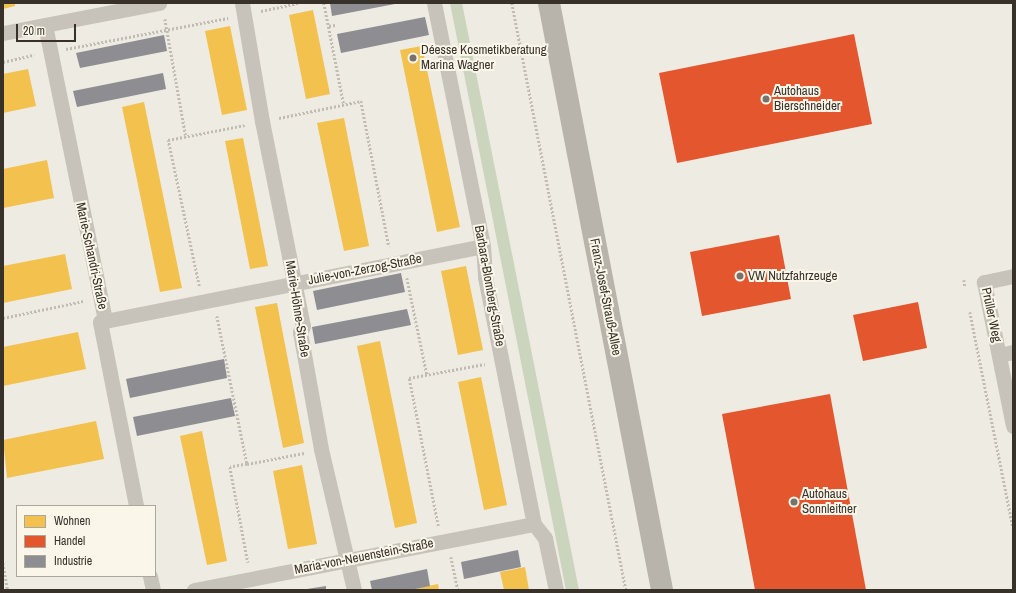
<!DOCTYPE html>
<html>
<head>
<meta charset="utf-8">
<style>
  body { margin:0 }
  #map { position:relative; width:1016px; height:593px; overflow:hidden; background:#eeebe3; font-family:"Archivo Narrow",sans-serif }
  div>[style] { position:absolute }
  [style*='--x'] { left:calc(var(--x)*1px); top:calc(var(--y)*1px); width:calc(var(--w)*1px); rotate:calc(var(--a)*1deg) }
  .green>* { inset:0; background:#cbd4bc }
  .homes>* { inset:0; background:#f2c14e }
  .shops>* { inset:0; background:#e4572e }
  .industry>* { inset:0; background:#8d8d92 }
  .path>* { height:2.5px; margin-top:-1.25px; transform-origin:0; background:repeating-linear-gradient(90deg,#c0bbb3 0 2px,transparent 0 4px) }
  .street>* { height:15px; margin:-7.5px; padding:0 7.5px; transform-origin:7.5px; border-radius:7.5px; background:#c7c3bb }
  .secondary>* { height:22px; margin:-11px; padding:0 11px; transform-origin:11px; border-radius:11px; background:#b8b3ab }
  .dots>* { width:11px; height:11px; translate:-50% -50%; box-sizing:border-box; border:2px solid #faf6ea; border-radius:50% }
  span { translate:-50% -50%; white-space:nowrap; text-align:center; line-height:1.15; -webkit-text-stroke:4px #faf6ea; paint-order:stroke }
  .poi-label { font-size:13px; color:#383129 }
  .left { translate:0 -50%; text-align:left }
  .street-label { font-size:13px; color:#383129 }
  .frame { position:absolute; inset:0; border:4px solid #383129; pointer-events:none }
  .legend { position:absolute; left:16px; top:505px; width:140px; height:72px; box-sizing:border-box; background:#faf6ea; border:1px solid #aca79d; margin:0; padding:5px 7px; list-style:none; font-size:12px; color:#383129 }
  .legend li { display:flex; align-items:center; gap:8px; height:20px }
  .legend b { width:20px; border:1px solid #aca79d }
  .scale { position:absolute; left:16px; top:24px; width:60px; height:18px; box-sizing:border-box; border:2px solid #383129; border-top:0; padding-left:5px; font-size:12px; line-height:14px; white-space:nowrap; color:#383129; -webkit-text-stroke:3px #faf6ea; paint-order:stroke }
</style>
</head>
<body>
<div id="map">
  <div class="green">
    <div style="clip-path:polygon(450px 3px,462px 3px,579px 590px,566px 590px)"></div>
  </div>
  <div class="homes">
    <div style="clip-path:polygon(3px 3px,15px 3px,15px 6px,3px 9px)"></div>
    <div style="clip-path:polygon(313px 10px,330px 94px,306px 99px,289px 15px)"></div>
    <div style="clip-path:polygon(230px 26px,247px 110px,222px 115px,205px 31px)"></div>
    <div style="clip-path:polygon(422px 46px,460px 227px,437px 232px,400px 50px)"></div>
    <div style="clip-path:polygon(28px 69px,36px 106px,3px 113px,3px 74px)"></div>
    <div style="clip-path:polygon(144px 102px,182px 288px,160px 292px,122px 107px)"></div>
    <div style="clip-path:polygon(344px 118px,369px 246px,344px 251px,317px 123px)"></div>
    <div style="clip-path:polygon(243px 138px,268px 266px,250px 269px,225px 141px)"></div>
    <div style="clip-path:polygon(47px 160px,54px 198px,3px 208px,3px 169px)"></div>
    <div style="clip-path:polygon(65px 254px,72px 289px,3px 303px,3px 266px)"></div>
    <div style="clip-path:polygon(466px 266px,483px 350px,458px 355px,441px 271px)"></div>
    <div style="clip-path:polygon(277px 303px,304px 443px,283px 448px,255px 307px)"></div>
    <div style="clip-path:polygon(78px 332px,86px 369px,3px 386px,3px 347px)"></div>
    <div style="clip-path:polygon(380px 341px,417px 523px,395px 528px,357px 346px)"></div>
    <div style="clip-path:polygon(481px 377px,507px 505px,484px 510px,458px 382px)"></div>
    <div style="clip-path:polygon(96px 421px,104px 459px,7px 478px,3px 440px)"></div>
    <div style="clip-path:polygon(202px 431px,227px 561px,207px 565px,180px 436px)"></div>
    <div style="clip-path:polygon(302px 465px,317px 544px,288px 549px,273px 471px)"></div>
    <div style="clip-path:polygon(525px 567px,529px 590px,504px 590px,500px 572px)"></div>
    <div style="clip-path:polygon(438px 584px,439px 590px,413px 590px,413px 589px)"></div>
  </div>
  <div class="shops">
    <div style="clip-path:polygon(854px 34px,872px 124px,677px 163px,659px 73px)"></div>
    <div style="clip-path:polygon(779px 235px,791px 299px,702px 316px,690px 252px)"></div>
    <div style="clip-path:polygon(918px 302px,927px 348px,863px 361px,853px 315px)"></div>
    <div style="clip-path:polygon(830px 394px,866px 590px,755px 590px,722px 414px)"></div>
  </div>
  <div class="industry">
    <div style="clip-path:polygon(330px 3px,395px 3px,395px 4px,332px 16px)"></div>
    <div style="clip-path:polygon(425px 17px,429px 35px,341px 53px,337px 34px)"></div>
    <div style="clip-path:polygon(164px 35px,167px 51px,80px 68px,76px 53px)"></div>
    <div style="clip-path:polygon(163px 73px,166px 89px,77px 107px,73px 91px)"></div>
    <div style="clip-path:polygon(401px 273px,405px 292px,317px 310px,313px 291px)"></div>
    <div style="clip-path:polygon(407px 309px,411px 325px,315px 344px,312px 327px)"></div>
    <div style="clip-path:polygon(224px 359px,227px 378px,130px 398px,126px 379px)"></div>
    <div style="clip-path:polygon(231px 398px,235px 416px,137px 436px,133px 417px)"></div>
    <div style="clip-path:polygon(518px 550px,521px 567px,464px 579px,461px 562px)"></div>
    <div style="clip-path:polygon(427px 569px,430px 586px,410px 590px,372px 590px,370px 581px)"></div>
    <div style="clip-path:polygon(326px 586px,326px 590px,307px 590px,307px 589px)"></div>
  </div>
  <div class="path">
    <div style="--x:324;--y:3;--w:104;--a:78.9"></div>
    <div style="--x:512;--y:3;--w:598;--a:79.01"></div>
    <div style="--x:261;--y:11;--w:38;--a:-12"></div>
    <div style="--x:165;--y:19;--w:120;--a:79.9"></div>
    <div style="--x:329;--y:26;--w:6;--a:-9"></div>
    <div style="--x:66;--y:49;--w:165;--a:-10.8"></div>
    <div style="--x:3;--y:62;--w:32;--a:-13"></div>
    <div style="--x:279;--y:118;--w:84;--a:-11.7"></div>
    <div style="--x:361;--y:101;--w:148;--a:79.1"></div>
    <div style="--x:407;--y:278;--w:99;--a:78.3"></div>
    <div style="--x:964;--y:280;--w:7;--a:82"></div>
    <div style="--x:199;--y:286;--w:149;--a:-102"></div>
    <div style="--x:168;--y:140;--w:78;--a:-11"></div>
    <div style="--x:970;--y:312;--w:220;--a:78.7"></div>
    <div style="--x:217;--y:316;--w:151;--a:78.5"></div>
    <div style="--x:247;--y:464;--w:17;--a:170"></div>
    <div style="--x:230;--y:467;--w:97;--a:79.3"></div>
    <div style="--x:3;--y:318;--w:83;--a:-11.9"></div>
    <div style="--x:247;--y:464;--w:58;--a:-10.9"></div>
    <div style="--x:438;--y:526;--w:151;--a:-101.1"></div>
    <div style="--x:409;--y:378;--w:77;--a:-10.4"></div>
    <div style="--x:451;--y:557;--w:34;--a:78"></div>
    <div style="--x:3;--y:563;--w:27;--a:80"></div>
  </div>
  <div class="street">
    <div style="--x:242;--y:3;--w:120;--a:80.4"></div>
    <div style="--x:262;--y:121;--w:209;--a:78.7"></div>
    <div style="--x:303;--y:326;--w:7;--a:117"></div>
    <div style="--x:300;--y:332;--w:119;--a:79.8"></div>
    <div style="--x:321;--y:449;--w:145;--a:76.8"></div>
    <div style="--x:434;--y:3;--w:248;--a:78.6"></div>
    <div style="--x:483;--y:246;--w:31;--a:86"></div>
    <div style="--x:485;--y:277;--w:252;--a:78.8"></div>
    <div style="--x:534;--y:524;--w:18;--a:52"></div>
    <div style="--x:545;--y:538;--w:53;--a:78.1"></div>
    <div style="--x:45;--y:25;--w:302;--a:78.5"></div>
    <div style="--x:105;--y:321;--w:5;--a:169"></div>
    <div style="--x:100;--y:322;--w:187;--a:78.9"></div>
    <div style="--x:3;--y:33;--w:159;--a:-10.9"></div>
    <div style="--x:1013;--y:276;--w:30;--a:168"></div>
    <div style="--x:984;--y:282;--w:147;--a:78.6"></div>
    <div style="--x:105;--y:321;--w:385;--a:-11.2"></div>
    <div style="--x:999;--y:355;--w:14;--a:-12"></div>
    <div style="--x:150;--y:576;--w:14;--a:78"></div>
    <div style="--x:194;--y:590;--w:346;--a:-11"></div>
  </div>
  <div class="secondary">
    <div style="--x:549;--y:3;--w:598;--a:79.1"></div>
  </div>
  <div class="dots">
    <div style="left:413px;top:58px;background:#78726a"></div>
    <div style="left:766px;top:99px;background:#78726a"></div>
    <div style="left:740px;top:276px;background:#78726a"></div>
    <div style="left:794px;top:502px;background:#78726a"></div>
  </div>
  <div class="poi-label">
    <span class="left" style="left:421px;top:58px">Déesse Kosmetikberatung<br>Marina Wagner</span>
    <span class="left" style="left:774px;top:99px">Autohaus<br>Bierschneider</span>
    <span class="left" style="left:748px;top:276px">VW Nutzfahrzeuge</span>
    <span class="left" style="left:802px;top:502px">Autohaus<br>Sonnleitner</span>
  </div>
  <div class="street-label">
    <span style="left:91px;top:256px;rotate:78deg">Marie-Schandri-Straße</span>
    <span style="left:365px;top:270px;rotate:-11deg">Julie-von-Zerzog-Straße</span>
    <span style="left:489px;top:286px;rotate:80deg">Barbara-Blomberg-Straße</span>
    <span style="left:605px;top:297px;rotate:79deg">Franz-Josef-Strauß-Allee</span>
    <span style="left:297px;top:309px;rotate:81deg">Marie-Höhne-Straße</span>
    <span style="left:991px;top:315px;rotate:78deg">Prüller Weg</span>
    <span style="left:364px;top:557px;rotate:-11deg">Maria-von-Neuenstein-Straße</span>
  </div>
  <div class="frame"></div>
  <ul class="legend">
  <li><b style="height:11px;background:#f2c14e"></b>Wohnen</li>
  <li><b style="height:11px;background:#e4572e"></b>Handel</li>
  <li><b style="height:11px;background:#8d8d92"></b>Industrie</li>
  </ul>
  <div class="scale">20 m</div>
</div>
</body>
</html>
